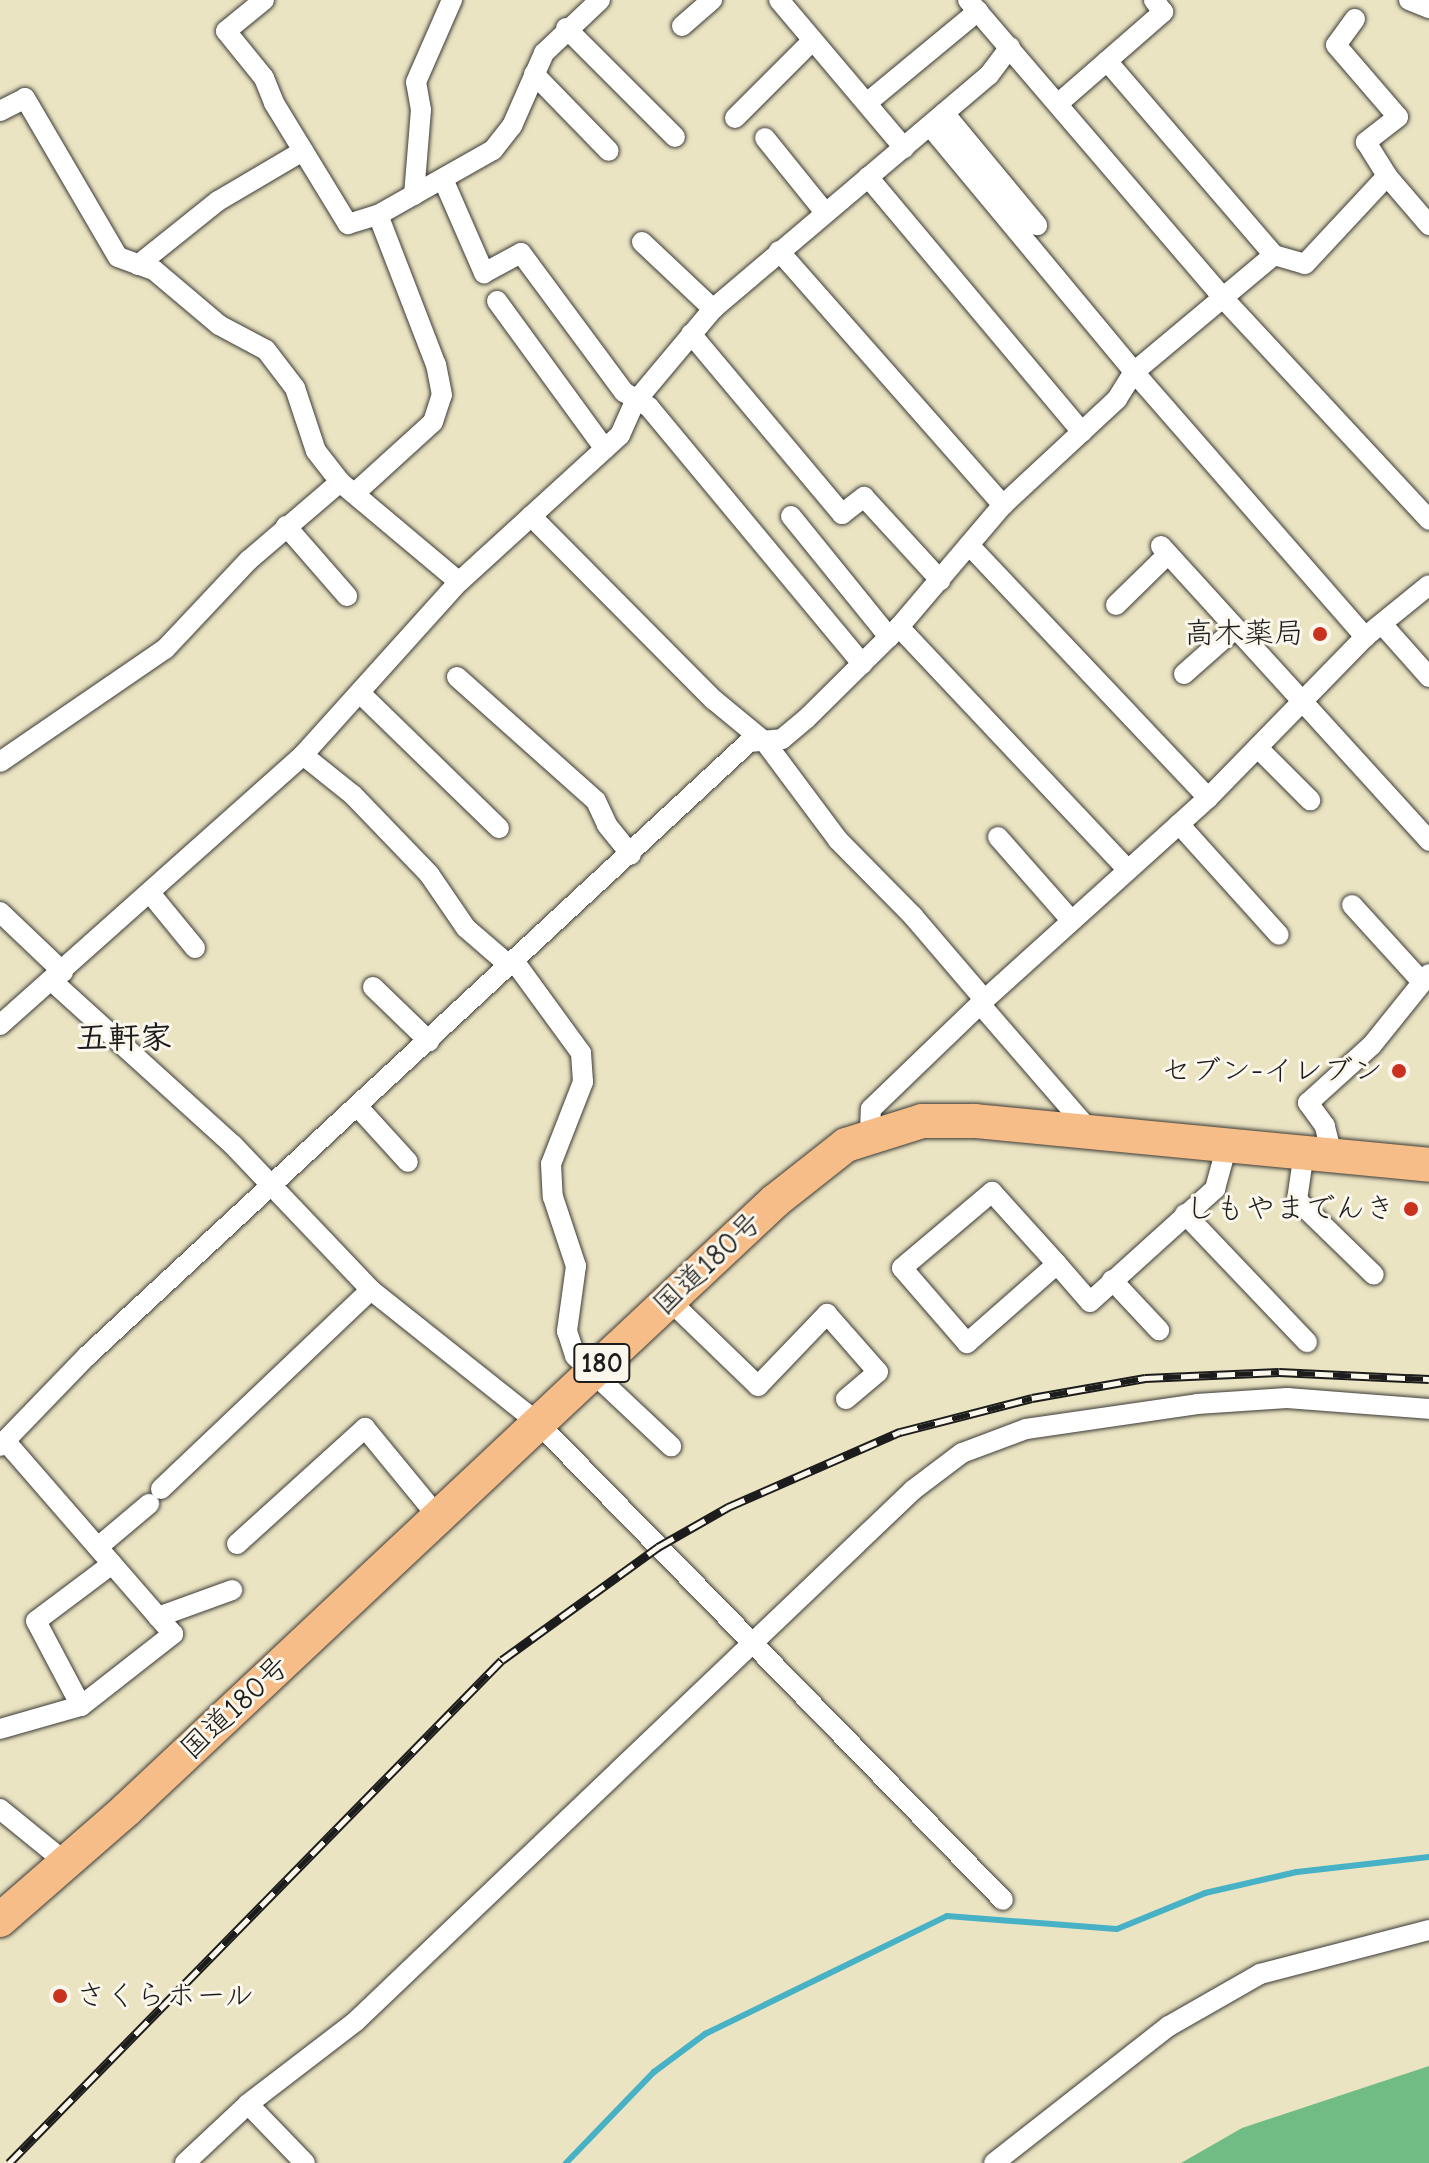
<!DOCTYPE html>
<html>
<head>
<meta charset="utf-8">
<style>
  body { margin:0 }
  #map { position:relative; width:1429px; height:2163px; overflow:hidden; background:#ebe4c3; font-family:"Comic Neue","Klee One",sans-serif }
  div>[style] { position:absolute }
  [style*='--x'] { left:calc(var(--x)*1px); top:calc(var(--y)*1px); width:calc(var(--w)*1px); rotate:calc(var(--a)*1deg) }
  .forest>* { inset:0; background:#70bc84 }
  .stream>* { height:6px; margin:-3px; padding:0 3px; transform-origin:3px; border-radius:3px; background:#47b1c5 }
  .roads { filter:drop-shadow(0 0 2px #3b3a35) drop-shadow(0 0 2px #3b3a35) }
  .minor>* { height:20px; margin:-10px; padding:0 10px; transform-origin:10px; border-radius:10px; background:#fff }
  .trunk>* { height:34px; margin:-17px; padding:0 17px; transform-origin:17px; border-radius:17px; background:#f7bd88 }
  .rail>* { height:9px; margin-top:-4.5px; transform-origin:0; background:repeating-linear-gradient(90deg,#fbf7ec 0 18px,#1c1c1c 0 36px); box-sizing:border-box; border-block:2px solid #1c1c1c }
  .dots>* { width:22px; height:22px; translate:-50% -50%; box-sizing:border-box; border:4px solid #fbf7ec; border-radius:50% }
  span { translate:-50% -50%; white-space:nowrap; text-align:center; line-height:1.15; -webkit-text-stroke:6px #fbf7ec; paint-order:stroke }
  .shield-label span { padding:2px 6px; background:#fbf7ec; border:2px solid; border-radius:6px; -webkit-text-stroke-width:0 }
  .shield-label { font-size:28px; color:#1c1c1c; font-weight:700 }
  .poi-label { font-size:30px; color:#1c1c1c }
  .right { translate:-100% -50%; text-align:right }
  .left { translate:0 -50%; text-align:left }
  .street-label { font-size:30px; color:#1c1c1c }
  .neighbourhood-label { font-size:32px; color:#1c1c1c; font-weight:700 }
</style>
</head>
<body>
<div id="map">
  <div class="forest">
    <div style="clip-path:polygon(1429px 2066px,1429px 2163px,1181px 2163px,1242px 2128px)"></div>
  </div>
  <div class="stream">
    <div style="--x:566;--y:2163;--w:127;--a:-46"></div>
    <div style="--x:654;--y:2072;--w:64;--a:-36.7"></div>
    <div style="--x:705;--y:2034;--w:269;--a:-26"></div>
    <div style="--x:947;--y:1916;--w:170;--a:4.4"></div>
    <div style="--x:1117;--y:1929;--w:95;--a:-22.2"></div>
    <div style="--x:1205;--y:1893;--w:94;--a:-12.9"></div>
    <div style="--x:1297;--y:1872;--w:133;--a:-6.5"></div>
  </div>
  <div class="roads">
    <div class="minor">
      <div style="--x:264;--y:0;--w:49;--a:140.8"></div>
      <div style="--x:226;--y:31;--w:60;--a:51"></div>
      <div style="--x:264;--y:78;--w:27;--a:68"></div>
      <div style="--x:274;--y:103;--w:142;--a:58.6"></div>
      <div style="--x:348;--y:224;--w:31;--a:-17"></div>
      <div style="--x:779;--y:0;--w:194;--a:49.8"></div>
      <div style="--x:968;--y:0;--w:392;--a:49.4"></div>
      <div style="--x:1223;--y:298;--w:303;--a:47.1"></div>
      <div style="--x:1409;--y:0;--w:22;--a:22"></div>
      <div style="--x:1355;--y:19;--w:32;--a:126"></div>
      <div style="--x:1336;--y:45;--w:95;--a:49.3"></div>
      <div style="--x:1398;--y:117;--w:41;--a:142"></div>
      <div style="--x:1366;--y:142;--w:40;--a:58"></div>
      <div style="--x:1387;--y:176;--w:65;--a:49.4"></div>
      <div style="--x:682;--y:26;--w:40;--a:-41"></div>
      <div style="--x:566;--y:28;--w:154;--a:45"></div>
      <div style="--x:1107;--y:61;--w:256;--a:49.3"></div>
      <div style="--x:534;--y:74;--w:107;--a:45.8"></div>
      <div style="--x:868;--y:102;--w:143;--a:-39.6"></div>
      <div style="--x:1060;--y:102;--w:137;--a:-41.1"></div>
      <div style="--x:1163;--y:12;--w:15;--a:-127"></div>
      <div style="--x:0;--y:111;--w:28;--a:-27"></div>
      <div style="--x:25;--y:98;--w:184;--a:59.7"></div>
      <div style="--x:118;--y:257;--w:38;--a:20"></div>
      <div style="--x:154;--y:270;--w:85;--a:40.2"></div>
      <div style="--x:219;--y:325;--w:53;--a:28"></div>
      <div style="--x:266;--y:350;--w:48;--a:52.7"></div>
      <div style="--x:295;--y:388;--w:66;--a:71.6"></div>
      <div style="--x:316;--y:451;--w:39;--a:52"></div>
      <div style="--x:340;--y:482;--w:155;--a:40"></div>
      <div style="--x:944;--y:113;--w:146;--a:50.3"></div>
      <div style="--x:735;--y:118;--w:110;--a:-45"></div>
      <div style="--x:930;--y:126;--w:320;--a:50.3"></div>
      <div style="--x:1134;--y:372;--w:352;--a:48.9"></div>
      <div style="--x:765;--y:138;--w:94;--a:51.1"></div>
      <div style="--x:868;--y:177;--w:333;--a:50"></div>
      <div style="--x:443;--y:179;--w:103;--a:66.4"></div>
      <div style="--x:484;--y:273;--w:42;--a:-28.4"></div>
      <div style="--x:521;--y:253;--w:173;--a:53.5"></div>
      <div style="--x:624;--y:392;--w:29;--a:31"></div>
      <div style="--x:649;--y:407;--w:334;--a:50.3"></div>
      <div style="--x:414;--y:195;--w:85;--a:-85.3"></div>
      <div style="--x:421;--y:110;--w:28;--a:-100"></div>
      <div style="--x:416;--y:82;--w:90;--a:-66.3"></div>
      <div style="--x:642;--y:242;--w:98;--a:43.3"></div>
      <div style="--x:779;--y:251;--w:339;--a:48.6"></div>
      <div style="--x:138;--y:265;--w:102;--a:-38.7"></div>
      <div style="--x:218;--y:201;--w:99;--a:-30.5"></div>
      <div style="--x:497;--y:301;--w:183;--a:53.9"></div>
      <div style="--x:691;--y:334;--w:235;--a:50"></div>
      <div style="--x:842;--y:514;--w:28;--a:-38"></div>
      <div style="--x:864;--y:497;--w:113;--a:47.5"></div>
      <div style="--x:355;--y:493;--w:105;--a:-42.3"></div>
      <div style="--x:433;--y:422;--w:28;--a:-72"></div>
      <div style="--x:442;--y:395;--w:31;--a:-101"></div>
      <div style="--x:436;--y:365;--w:161;--a:-111.1"></div>
      <div style="--x:378;--y:215;--w:132;--a:-29.5"></div>
      <div style="--x:493;--y:150;--w:31;--a:-52"></div>
      <div style="--x:512;--y:126;--w:80;--a:-66.3"></div>
      <div style="--x:544;--y:53;--w:77;--a:-43.4"></div>
      <div style="--x:531;--y:516;--w:260;--a:45.2"></div>
      <div style="--x:714;--y:700;--w:66;--a:39.5"></div>
      <div style="--x:765;--y:742;--w:122;--a:53.3"></div>
      <div style="--x:838;--y:840;--w:107;--a:45.4"></div>
      <div style="--x:913;--y:916;--w:109;--a:49.5"></div>
      <div style="--x:791;--y:516;--w:156;--a:51"></div>
      <div style="--x:286;--y:526;--w:93;--a:48.9"></div>
      <div style="--x:969;--y:545;--w:348;--a:46.6"></div>
      <div style="--x:1161;--y:546;--w:399;--a:47.7"></div>
      <div style="--x:1116;--y:605;--w:73;--a:-44.4"></div>
      <div style="--x:1382;--y:624;--w:71;--a:48.4"></div>
      <div style="--x:899;--y:627;--w:332;--a:46.7"></div>
      <div style="--x:1184;--y:674;--w:69;--a:-41.5"></div>
      <div style="--x:457;--y:677;--w:186;--a:41.7"></div>
      <div style="--x:596;--y:801;--w:26;--a:65"></div>
      <div style="--x:607;--y:825;--w:38;--a:51"></div>
      <div style="--x:362;--y:695;--w:191;--a:44.2"></div>
      <div style="--x:1258;--y:748;--w:74;--a:45"></div>
      <div style="--x:303;--y:755;--w:64;--a:38.7"></div>
      <div style="--x:353;--y:795;--w:110;--a:46.1"></div>
      <div style="--x:429;--y:874;--w:65;--a:55.6"></div>
      <div style="--x:466;--y:928;--w:58;--a:40.8"></div>
      <div style="--x:0;--y:762;--w:200;--a:-34.4"></div>
      <div style="--x:165;--y:649;--w:122;--a:-46.7"></div>
      <div style="--x:249;--y:560;--w:120;--a:-40.6"></div>
      <div style="--x:1179;--y:824;--w:149;--a:48"></div>
      <div style="--x:998;--y:837;--w:111;--a:48.7"></div>
      <div style="--x:150;--y:893;--w:71;--a:50.7"></div>
      <div style="--x:1352;--y:905;--w:104;--a:47.7"></div>
      <div style="--x:0;--y:912;--w:87;--a:43.6"></div>
      <div style="--x:514;--y:961;--w:114;--a:53.9"></div>
      <div style="--x:581;--y:1053;--w:29;--a:86"></div>
      <div style="--x:583;--y:1082;--w:88;--a:111.3"></div>
      <div style="--x:551;--y:1164;--w:33;--a:87"></div>
      <div style="--x:553;--y:1197;--w:73;--a:71.6"></div>
      <div style="--x:576;--y:1266;--w:66;--a:97.9"></div>
      <div style="--x:567;--y:1331;--w:26;--a:72"></div>
      <div style="--x:575;--y:1356;--w:132;--a:43.2"></div>
      <div style="--x:52;--y:981;--w:244;--a:42.2"></div>
      <div style="--x:233;--y:1145;--w:200;--a:46.4"></div>
      <div style="--x:371;--y:1290;--w:213;--a:38.5"></div>
      <div style="--x:538;--y:1423;--w:666;--a:45.73"></div>
      <div style="--x:373;--y:987;--w:78;--a:44"></div>
      <div style="--x:980;--y:1004;--w:169;--a:49.1"></div>
      <div style="--x:0;--y:1025;--w:406;--a:-41.7"></div>
      <div style="--x:303;--y:755;--w:233;--a:-48"></div>
      <div style="--x:459;--y:582;--w:218;--a:-42.4"></div>
      <div style="--x:620;--y:435;--w:36;--a:-66"></div>
      <div style="--x:635;--y:402;--w:121;--a:-50"></div>
      <div style="--x:713;--y:309;--w:362;--a:-40.3"></div>
      <div style="--x:989;--y:75;--w:35;--a:-53"></div>
      <div style="--x:358;--y:1107;--w:74;--a:47.7"></div>
      <div style="--x:870;--y:1133;--w:24;--a:-88"></div>
      <div style="--x:871;--y:1109;--w:151;--a:-43.9"></div>
      <div style="--x:980;--y:1004;--w:307;--a:-42.1"></div>
      <div style="--x:1208;--y:798;--w:225;--a:-45.7"></div>
      <div style="--x:1365;--y:637;--w:82;--a:-39.1"></div>
      <div style="--x:1304;--y:1152;--w:49;--a:98.3"></div>
      <div style="--x:1297;--y:1200;--w:107;--a:44.2"></div>
      <div style="--x:1332;--y:1155;--w:30;--a:-104"></div>
      <div style="--x:1325;--y:1126;--w:29;--a:-126"></div>
      <div style="--x:1308;--y:1103;--w:86;--a:-42.2"></div>
      <div style="--x:1372;--y:1045;--w:91;--a:-51.2"></div>
      <div style="--x:1185;--y:1214;--w:177;--a:46.4"></div>
      <div style="--x:1057;--y:1264;--w:120;--a:138.7"></div>
      <div style="--x:967;--y:1343;--w:99;--a:-130.9"></div>
      <div style="--x:902;--y:1268;--w:118;--a:-40.2"></div>
      <div style="--x:992;--y:1192;--w:97;--a:47.9"></div>
      <div style="--x:1057;--y:1264;--w:50;--a:49"></div>
      <div style="--x:1090;--y:1302;--w:169;--a:-42.1"></div>
      <div style="--x:1215;--y:1189;--w:46;--a:-74.7"></div>
      <div style="--x:1112;--y:1280;--w:69;--a:46.8"></div>
      <div style="--x:669;--y:1300;--w:124;--a:44"></div>
      <div style="--x:758;--y:1386;--w:100;--a:-46.2"></div>
      <div style="--x:827;--y:1314;--w:77;--a:48.7"></div>
      <div style="--x:878;--y:1372;--w:42;--a:139.8"></div>
      <div style="--x:0;--y:1446;--w:125;--a:-46"></div>
      <div style="--x:87;--y:1356;--w:903;--a:-42.85"></div>
      <div style="--x:749;--y:742;--w:33;--a:-5"></div>
      <div style="--x:782;--y:739;--w:31;--a:-40"></div>
      <div style="--x:806;--y:719;--w:131;--a:-44.7"></div>
      <div style="--x:899;--y:627;--w:160;--a:-49.6"></div>
      <div style="--x:1003;--y:505;--w:156;--a:-42.9"></div>
      <div style="--x:1117;--y:399;--w:32;--a:-58"></div>
      <div style="--x:1134;--y:372;--w:182;--a:-39.9"></div>
      <div style="--x:1274;--y:255;--w:32;--a:16"></div>
      <div style="--x:1305;--y:264;--w:120;--a:-47"></div>
      <div style="--x:161;--y:1489;--w:289;--a:-43.5"></div>
      <div style="--x:237;--y:1544;--w:173;--a:-42.2"></div>
      <div style="--x:365;--y:1428;--w:115;--a:50.6"></div>
      <div style="--x:98;--y:1547;--w:67;--a:-40.1"></div>
      <div style="--x:158;--y:1617;--w:79;--a:-20"></div>
      <div style="--x:81;--y:1706;--w:96;--a:-117.9"></div>
      <div style="--x:36;--y:1621;--w:95;--a:-36.9"></div>
      <div style="--x:0;--y:1729;--w:84;--a:-15.9"></div>
      <div style="--x:81;--y:1706;--w:117;--a:-38"></div>
      <div style="--x:173;--y:1634;--w:256;--a:-131"></div>
      <div style="--x:0;--y:1809;--w:82;--a:39.1"></div>
      <div style="--x:248;--y:2104;--w:82;--a:46"></div>
      <div style="--x:185;--y:2163;--w:86;--a:-43.1"></div>
      <div style="--x:248;--y:2104;--w:135;--a:-37.5"></div>
      <div style="--x:355;--y:2022;--w:771;--a:-43.63"></div>
      <div style="--x:913;--y:1490;--w:61;--a:-37.1"></div>
      <div style="--x:962;--y:1453;--w:68;--a:-20.6"></div>
      <div style="--x:1026;--y:1429;--w:173;--a:-8.3"></div>
      <div style="--x:1197;--y:1404;--w:90;--a:-3.8"></div>
      <div style="--x:1287;--y:1398;--w:142;--a:4.4"></div>
      <div style="--x:994;--y:2163;--w:222;--a:-38.1"></div>
      <div style="--x:1169;--y:2026;--w:105;--a:-29.7"></div>
      <div style="--x:1260;--y:1974;--w:175;--a:-14.6"></div>
    </div>
    <div class="trunk">
      <div style="--x:0;--y:1920;--w:167;--a:-41.1"></div>
      <div style="--x:126;--y:1810;--w:890;--a:-43.18"></div>
      <div style="--x:775;--y:1201;--w:90;--a:-38.3"></div>
      <div style="--x:846;--y:1145;--w:80;--a:-17.5"></div>
      <div style="--x:922;--y:1121;--w:53;--a:0"></div>
      <div style="--x:975;--y:1121;--w:456;--a:5.5"></div>
    </div>
  </div>
  <div class="rail">
    <div style="--x:9;--y:2163;--w:704;--a:-45.58"></div>
    <div style="--x:502;--y:1660;--w:193;--a:-35.9"></div>
    <div style="--x:658;--y:1547;--w:81;--a:-29.7"></div>
    <div style="--x:728;--y:1507;--w:188;--a:-23.6"></div>
    <div style="--x:900;--y:1432;--w:136;--a:-14.4"></div>
    <div style="--x:1032;--y:1398;--w:115;--a:-10"></div>
    <div style="--x:1145;--y:1378;--w:134;--a:-2.6"></div>
    <div style="--x:1279;--y:1372;--w:150;--a:2.7"></div>
  </div>
  <div class="dots">
    <div style="left:1320px;top:634px;background:#c8321e"></div>
    <div style="left:1399px;top:1071px;background:#c8321e"></div>
    <div style="left:1411px;top:1209px;background:#c8321e"></div>
    <div style="left:60px;top:1996px;background:#c8321e"></div>
  </div>
  <div class="shield-label">
    <span style="left:602px;top:1363px">180</span>
  </div>
  <div class="poi-label">
    <span class="right" style="left:1304px;top:634px">高木薬局</span>
    <span class="right" style="left:1383px;top:1071px">セブン-イレブン</span>
    <span class="right" style="left:1395px;top:1209px">しもやまでんき</span>
    <span class="left" style="left:76px;top:1996px">さくらホール</span>
  </div>
  <div class="street-label">
    <span style="left:708px;top:1264px;rotate:-43deg">国道180号</span>
    <span style="left:235px;top:1708px;rotate:-43deg">国道180号</span>
  </div>
  <div class="neighbourhood-label">
    <span style="left:124px;top:1038px">五軒家</span>
  </div>
</div>
</body>
</html>
